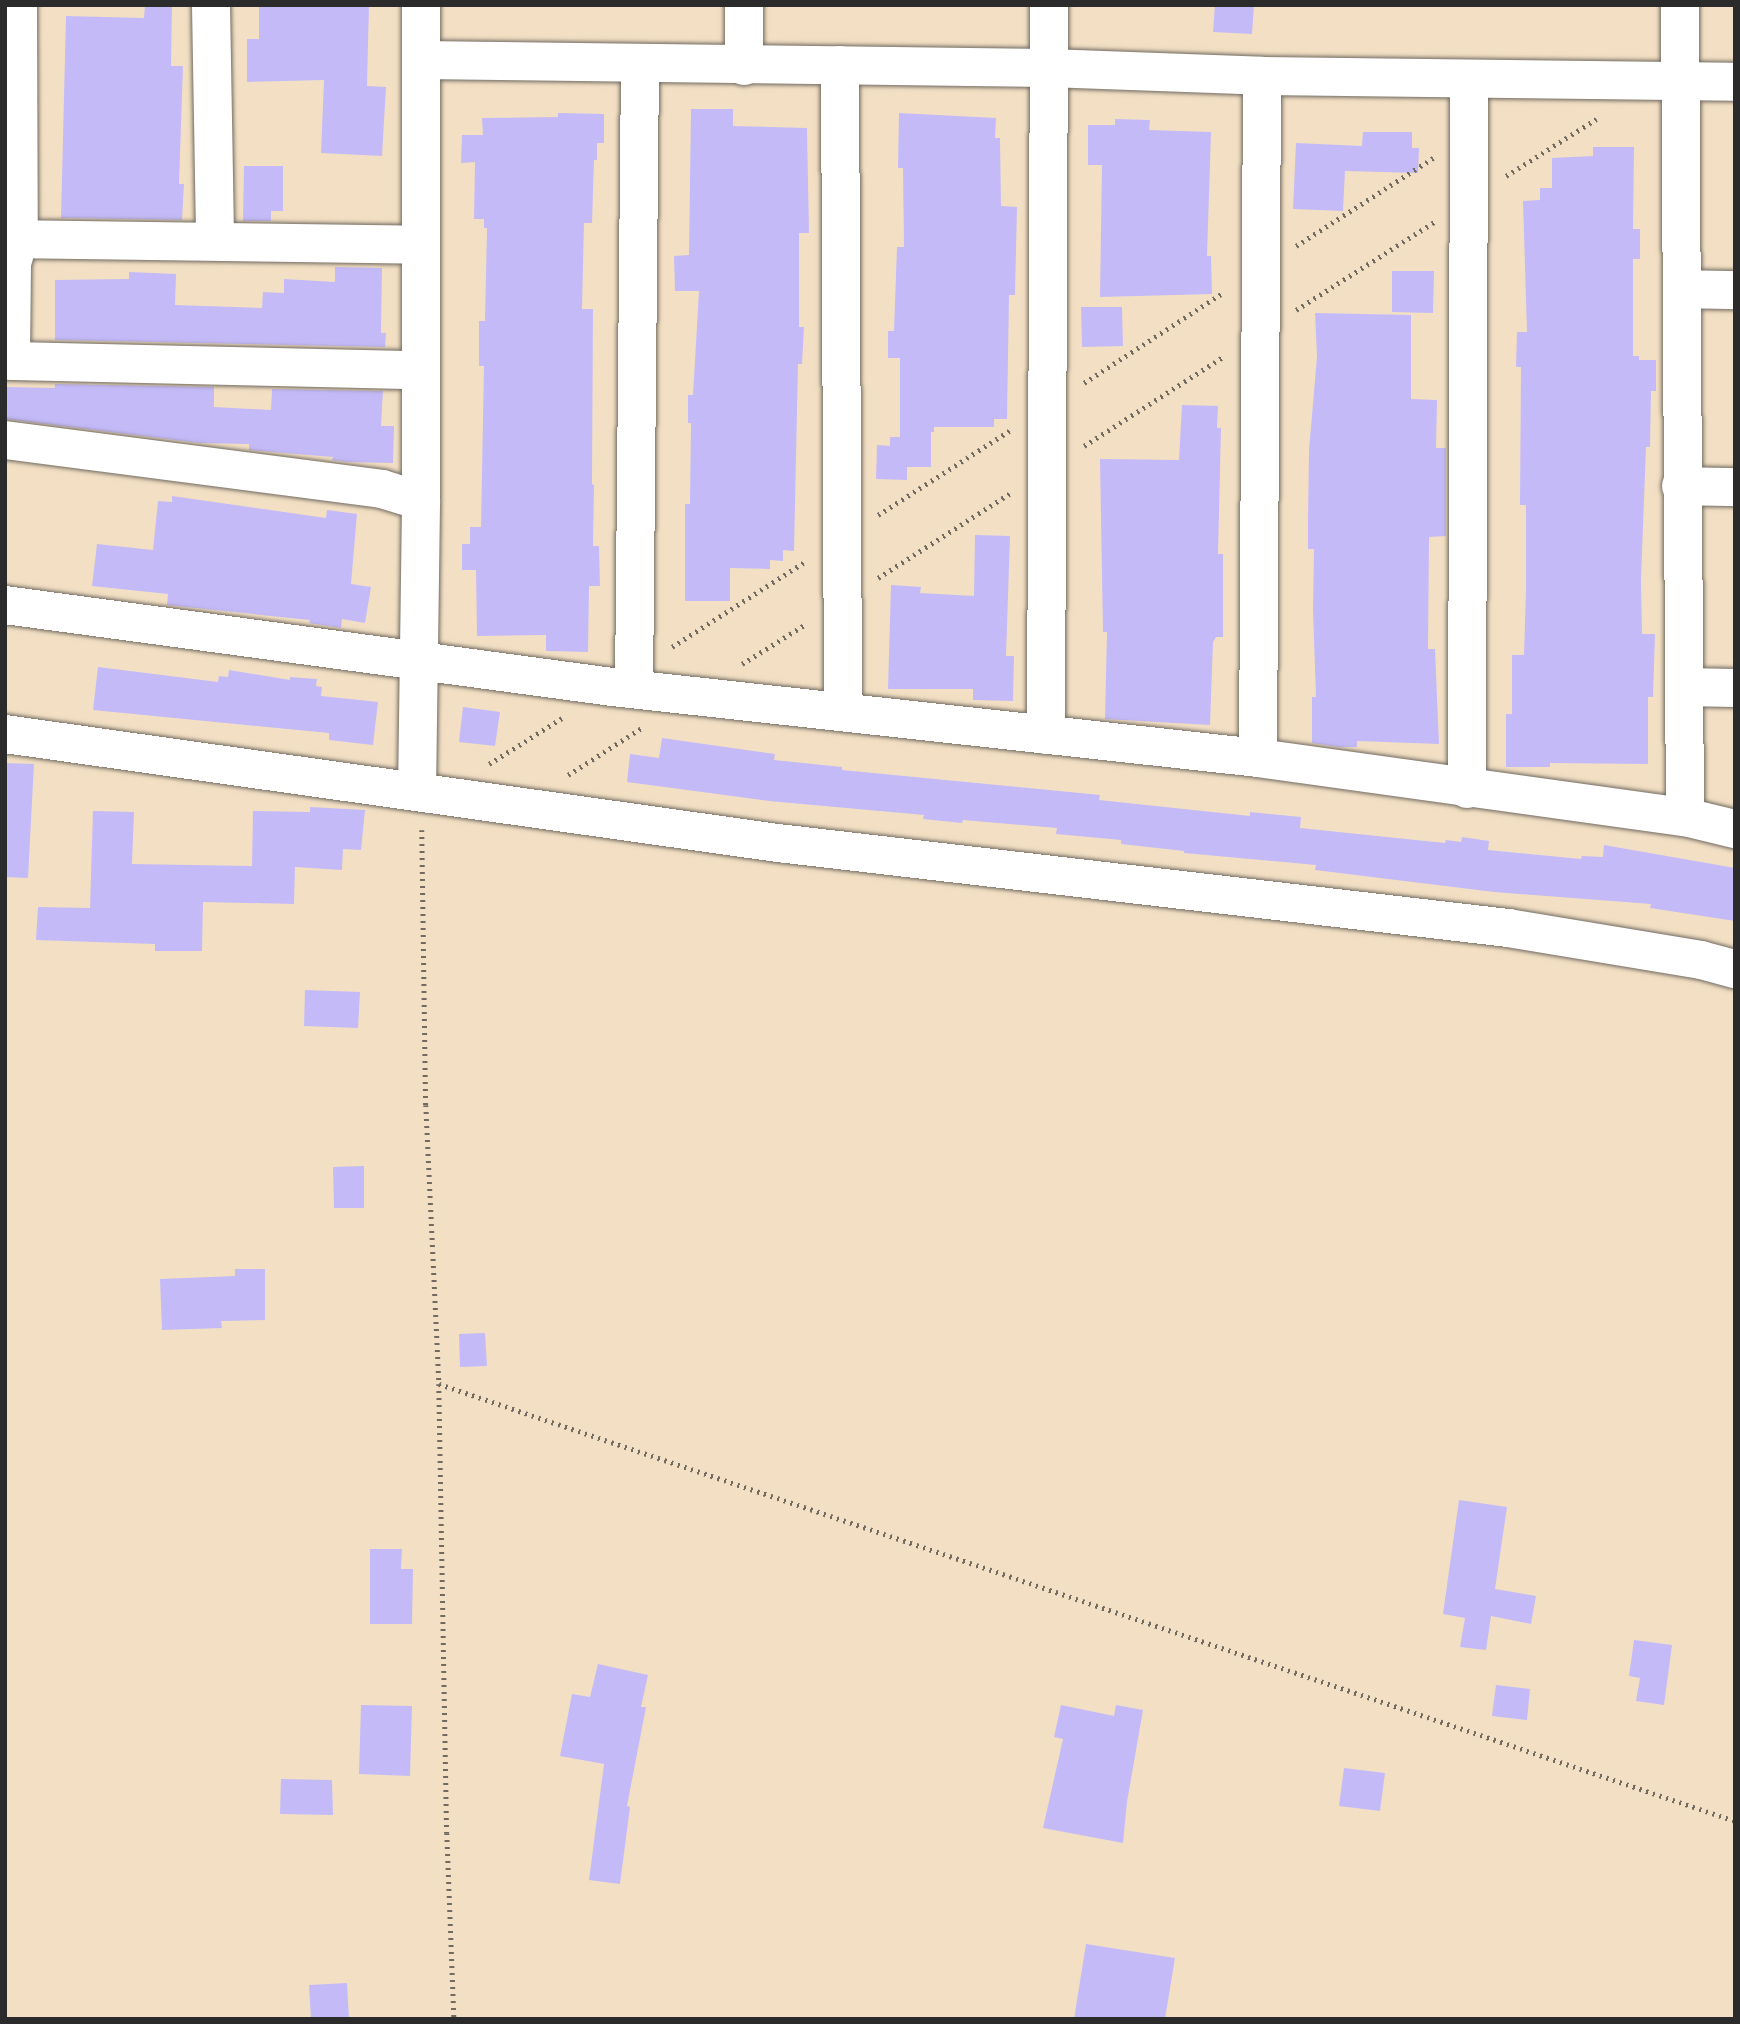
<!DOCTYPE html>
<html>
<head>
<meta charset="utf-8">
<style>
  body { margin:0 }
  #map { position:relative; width:1740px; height:2024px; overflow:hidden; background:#f3e0c4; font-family:Pangolin,sans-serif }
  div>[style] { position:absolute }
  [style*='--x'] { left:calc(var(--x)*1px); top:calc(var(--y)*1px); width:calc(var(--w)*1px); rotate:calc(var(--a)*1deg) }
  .building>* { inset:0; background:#c4baf8 }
  .path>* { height:4.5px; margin-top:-2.25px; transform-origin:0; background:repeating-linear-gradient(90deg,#716a61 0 2px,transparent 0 7px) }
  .roads { filter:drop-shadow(0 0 2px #716a61) drop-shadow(0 0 2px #716a61) }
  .minor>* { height:38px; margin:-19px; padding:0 19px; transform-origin:19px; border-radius:19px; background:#fff }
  span { translate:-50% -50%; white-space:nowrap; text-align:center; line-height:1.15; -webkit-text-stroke:5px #fbf7ec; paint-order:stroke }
  .frame { position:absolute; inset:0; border:7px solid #2b2b2b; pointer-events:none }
</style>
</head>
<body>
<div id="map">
  <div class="building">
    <div style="clip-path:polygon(145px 5px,172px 5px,171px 66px,183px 66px,179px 184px,184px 184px,182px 220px,61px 218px,66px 16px,144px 18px)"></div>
    <div style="clip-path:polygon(259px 5px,369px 5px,367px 86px,386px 87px,382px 156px,321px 153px,324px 80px,247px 82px,247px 39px,259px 39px)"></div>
    <div style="clip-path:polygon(1215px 5px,1254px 5px,1252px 34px,1213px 32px)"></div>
    <div style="clip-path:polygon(691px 109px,733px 109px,733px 126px,807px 128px,809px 233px,799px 233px,799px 327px,804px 327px,802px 364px,798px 364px,794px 551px,783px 550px,783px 561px,770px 560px,770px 569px,730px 568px,730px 601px,685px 601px,685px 504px,690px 504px,691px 423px,688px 423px,688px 395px,693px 395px,699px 291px,675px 291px,674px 256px,689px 255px)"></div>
    <div style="clip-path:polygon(558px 113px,604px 114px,604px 143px,597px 143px,597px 160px,594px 160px,592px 223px,584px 223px,582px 309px,593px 309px,592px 484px,594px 485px,593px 546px,599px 546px,600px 586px,589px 586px,588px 652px,546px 651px,546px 635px,477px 636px,476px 570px,462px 570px,462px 544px,470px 544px,470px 527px,481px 527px,484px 366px,479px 366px,479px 321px,485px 321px,487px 228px,484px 228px,484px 219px,474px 219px,475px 162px,461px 163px,462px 135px,483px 135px,482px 118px,558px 117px)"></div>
    <div style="clip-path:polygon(899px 113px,996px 118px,995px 138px,1000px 138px,1001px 206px,1017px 207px,1015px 295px,1009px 295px,1007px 419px,994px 419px,994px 427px,934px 427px,934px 432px,931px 432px,931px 467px,907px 467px,907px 480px,876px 479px,877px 445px,890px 446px,890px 437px,900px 437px,900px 358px,888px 358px,888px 331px,894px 331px,897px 247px,904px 247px,903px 168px,898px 168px)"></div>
    <div style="clip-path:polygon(1115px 119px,1150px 120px,1149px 130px,1211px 132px,1207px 256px,1211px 256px,1212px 294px,1100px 297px,1102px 165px,1088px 165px,1088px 125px,1115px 125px)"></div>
    <div style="clip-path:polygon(1363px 132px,1412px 132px,1412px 148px,1419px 148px,1418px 173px,1345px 171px,1343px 211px,1293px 209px,1296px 143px,1362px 146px)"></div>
    <div style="clip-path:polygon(1593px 147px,1634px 147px,1633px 229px,1640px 229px,1640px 259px,1633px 259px,1633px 356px,1639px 356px,1639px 360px,1656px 360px,1656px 391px,1651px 391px,1650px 447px,1646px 447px,1641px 579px,1642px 634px,1655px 634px,1653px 697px,1648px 697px,1648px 764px,1550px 763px,1550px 767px,1506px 767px,1506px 714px,1512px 714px,1512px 655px,1524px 655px,1526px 591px,1526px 505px,1520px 505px,1521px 367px,1516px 367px,1517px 332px,1527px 332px,1523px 201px,1540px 200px,1540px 188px,1552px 188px,1552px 158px,1593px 156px)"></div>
    <div style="clip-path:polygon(244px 166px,283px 166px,283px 211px,271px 211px,271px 221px,243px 221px)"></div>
    <div style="clip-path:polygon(335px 267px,382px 268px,381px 333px,386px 333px,385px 347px,55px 340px,55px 280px,129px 279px,129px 272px,176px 274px,175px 305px,262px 308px,263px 292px,284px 293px,284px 279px,335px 282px)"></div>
    <div style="clip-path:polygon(1392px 271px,1434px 271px,1433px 313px,1392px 312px)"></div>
    <div style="clip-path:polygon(1081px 307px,1122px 307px,1123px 346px,1082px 347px)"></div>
    <div style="clip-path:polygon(1315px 313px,1411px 315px,1411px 399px,1437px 400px,1436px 448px,1446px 448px,1446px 536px,1429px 537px,1428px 649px,1435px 649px,1439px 744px,1357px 741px,1357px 747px,1339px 747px,1312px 743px,1312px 697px,1316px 697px,1313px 610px,1314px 549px,1308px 549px,1308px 520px,1309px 450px,1317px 357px)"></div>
    <div style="clip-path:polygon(55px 384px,214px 387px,214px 407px,271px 410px,272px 389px,383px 391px,381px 426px,394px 426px,393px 463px,346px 462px,332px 460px,333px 457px,249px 450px,249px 444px,199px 443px,5px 419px,5px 387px,55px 388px)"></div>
    <div style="clip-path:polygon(1182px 405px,1218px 406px,1217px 428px,1221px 428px,1218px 554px,1223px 554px,1223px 637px,1216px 637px,1213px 642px,1210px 725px,1105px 719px,1107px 632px,1103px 632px,1100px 459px,1179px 460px)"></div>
    <div style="clip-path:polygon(172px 496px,326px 518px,327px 510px,357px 514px,351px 584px,371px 587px,365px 623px,342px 619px,341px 628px,309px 623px,310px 620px,167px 605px,168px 594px,92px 586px,97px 544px,153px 550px,158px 501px,172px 502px)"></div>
    <div style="clip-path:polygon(975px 535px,1010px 536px,1006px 656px,1014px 656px,1013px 701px,973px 700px,973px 689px,888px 689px,891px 585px,921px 587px,920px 593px,974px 596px)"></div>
    <div style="clip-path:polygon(98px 667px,218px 682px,219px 676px,228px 677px,229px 670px,290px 680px,290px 677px,317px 679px,316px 686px,322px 687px,321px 696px,378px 702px,373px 745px,329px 740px,329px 733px,93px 710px)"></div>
    <div style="clip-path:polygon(463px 707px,500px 712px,495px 746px,459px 742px)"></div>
    <div style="clip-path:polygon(662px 738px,775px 754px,774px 760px,842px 767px,842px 770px,1100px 795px,1099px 800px,1250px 816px,1250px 812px,1301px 817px,1300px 828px,1445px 843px,1446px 840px,1461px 842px,1462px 837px,1489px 841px,1488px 850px,1581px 859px,1582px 856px,1603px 857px,1604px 845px,1735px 868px,1735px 921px,1650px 908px,1651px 904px,1494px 892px,1315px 870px,1316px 865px,1184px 853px,1184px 851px,1121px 844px,1121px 840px,1056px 834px,1057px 828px,963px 820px,962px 823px,923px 819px,924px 815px,769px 801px,627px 782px,630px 754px,659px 758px)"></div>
    <div style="clip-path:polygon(5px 763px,34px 764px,28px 878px,5px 877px)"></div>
    <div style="clip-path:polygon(310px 807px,365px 810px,361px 850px,343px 849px,342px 870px,295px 867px,294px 904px,203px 902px,202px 951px,155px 951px,155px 944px,36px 940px,38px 907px,90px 908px,93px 811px,134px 812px,132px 864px,252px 866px,253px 811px,310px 812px)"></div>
    <div style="clip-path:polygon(305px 990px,360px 992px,358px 1028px,304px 1026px)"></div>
    <div style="clip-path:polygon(364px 1166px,364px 1208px,334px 1208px,333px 1167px)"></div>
    <div style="clip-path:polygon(235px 1269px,265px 1269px,265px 1320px,221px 1321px,222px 1328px,162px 1330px,160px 1279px,235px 1276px)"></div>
    <div style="clip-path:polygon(485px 1333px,487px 1366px,460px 1367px,459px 1334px)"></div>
    <div style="clip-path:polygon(1459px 1500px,1507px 1507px,1495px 1589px,1536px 1596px,1531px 1624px,1491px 1616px,1486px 1650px,1460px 1647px,1465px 1618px,1443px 1614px)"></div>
    <div style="clip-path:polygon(370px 1549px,402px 1549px,401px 1569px,413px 1569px,412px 1624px,370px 1624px)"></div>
    <div style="clip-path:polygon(1634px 1640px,1672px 1645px,1664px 1705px,1636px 1701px,1640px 1678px,1629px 1676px)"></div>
    <div style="clip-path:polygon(598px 1664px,648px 1675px,641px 1707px,646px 1707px,627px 1806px,630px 1807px,620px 1884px,589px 1880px,604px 1764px,560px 1756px,572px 1694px,590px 1697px)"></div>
    <div style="clip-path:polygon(1496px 1685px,1530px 1689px,1527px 1720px,1492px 1716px)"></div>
    <div style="clip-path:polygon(361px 1705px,412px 1706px,410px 1776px,359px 1774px)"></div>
    <div style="clip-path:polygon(1061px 1705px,1114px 1716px,1116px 1705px,1143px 1710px,1127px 1802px,1123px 1843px,1043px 1828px,1063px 1739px,1054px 1737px)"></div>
    <div style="clip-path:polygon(1344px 1768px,1385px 1773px,1380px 1811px,1339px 1806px)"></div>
    <div style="clip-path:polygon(281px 1779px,332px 1780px,333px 1815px,280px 1814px)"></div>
    <div style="clip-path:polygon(1086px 1944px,1175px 1958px,1165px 2019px,1074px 2019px)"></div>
    <div style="clip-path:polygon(347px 1983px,349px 2019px,311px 2019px,309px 1985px)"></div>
  </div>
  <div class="path">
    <div style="--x:1506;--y:176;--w:107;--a:-32.3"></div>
    <div style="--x:1296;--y:246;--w:163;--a:-32.7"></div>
    <div style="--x:1296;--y:310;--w:164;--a:-32.5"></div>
    <div style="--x:1084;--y:383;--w:167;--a:-33"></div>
    <div style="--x:1084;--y:446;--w:166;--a:-32.7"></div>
    <div style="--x:878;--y:515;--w:159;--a:-32.7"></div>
    <div style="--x:878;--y:578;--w:159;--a:-32.7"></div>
    <div style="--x:672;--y:647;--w:159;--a:-32.7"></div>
    <div style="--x:742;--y:664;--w:75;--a:-32"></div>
    <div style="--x:489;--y:764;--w:86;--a:-32.2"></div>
    <div style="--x:568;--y:775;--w:89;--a:-32.6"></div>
    <div style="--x:422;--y:830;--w:275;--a:89.2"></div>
    <div style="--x:426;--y:1105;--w:279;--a:87.3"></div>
    <div style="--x:439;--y:1384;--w:449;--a:89"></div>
    <div style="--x:447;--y:1833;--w:186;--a:87.8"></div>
    <div style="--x:439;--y:1384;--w:1368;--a:18.63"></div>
  </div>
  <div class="roads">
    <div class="minor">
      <div style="--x:18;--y:5;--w:234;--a:89.8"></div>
      <div style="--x:19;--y:239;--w:26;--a:106"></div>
      <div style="--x:12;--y:264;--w:97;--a:90.6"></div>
      <div style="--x:11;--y:361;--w:409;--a:1.3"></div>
      <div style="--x:211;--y:5;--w:236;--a:89"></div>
      <div style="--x:1680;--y:5;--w:812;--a:89.65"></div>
      <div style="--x:1685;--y:817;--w:51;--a:13.5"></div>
      <div style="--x:421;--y:60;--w:627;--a:0.73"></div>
      <div style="--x:1048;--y:68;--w:214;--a:2.1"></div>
      <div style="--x:1262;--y:76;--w:473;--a:0.7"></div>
      <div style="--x:840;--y:65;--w:647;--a:89.73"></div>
      <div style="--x:744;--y:66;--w:61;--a:-90"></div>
      <div style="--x:5;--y:239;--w:416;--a:0.8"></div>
      <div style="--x:1682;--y:289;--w:53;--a:1.1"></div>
      <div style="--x:5;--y:440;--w:380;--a:7.4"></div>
      <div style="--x:382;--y:489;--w:41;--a:17.1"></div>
      <div style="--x:1681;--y:486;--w:54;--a:1.1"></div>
      <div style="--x:5;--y:605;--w:613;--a:7.69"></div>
      <div style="--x:612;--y:687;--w:650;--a:6.27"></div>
      <div style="--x:1258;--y:758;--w:431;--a:7.9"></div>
      <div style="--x:1684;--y:687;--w:51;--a:1.1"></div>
      <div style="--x:634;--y:689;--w:626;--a:-89.45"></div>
      <div style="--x:5;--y:734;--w:781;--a:8.03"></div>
      <div style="--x:778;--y:843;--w:735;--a:6.64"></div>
      <div style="--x:1508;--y:928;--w:196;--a:9.4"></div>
      <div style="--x:1701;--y:960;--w:35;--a:15"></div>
      <div style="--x:1046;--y:735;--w:730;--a:-89.76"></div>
      <div style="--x:1258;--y:758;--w:682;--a:-89.66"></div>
      <div style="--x:1467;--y:789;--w:710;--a:-89.84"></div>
      <div style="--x:417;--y:792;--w:291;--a:-89.2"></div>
      <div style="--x:421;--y:501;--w:496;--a:-90"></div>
    </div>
  </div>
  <div class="frame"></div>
</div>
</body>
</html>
